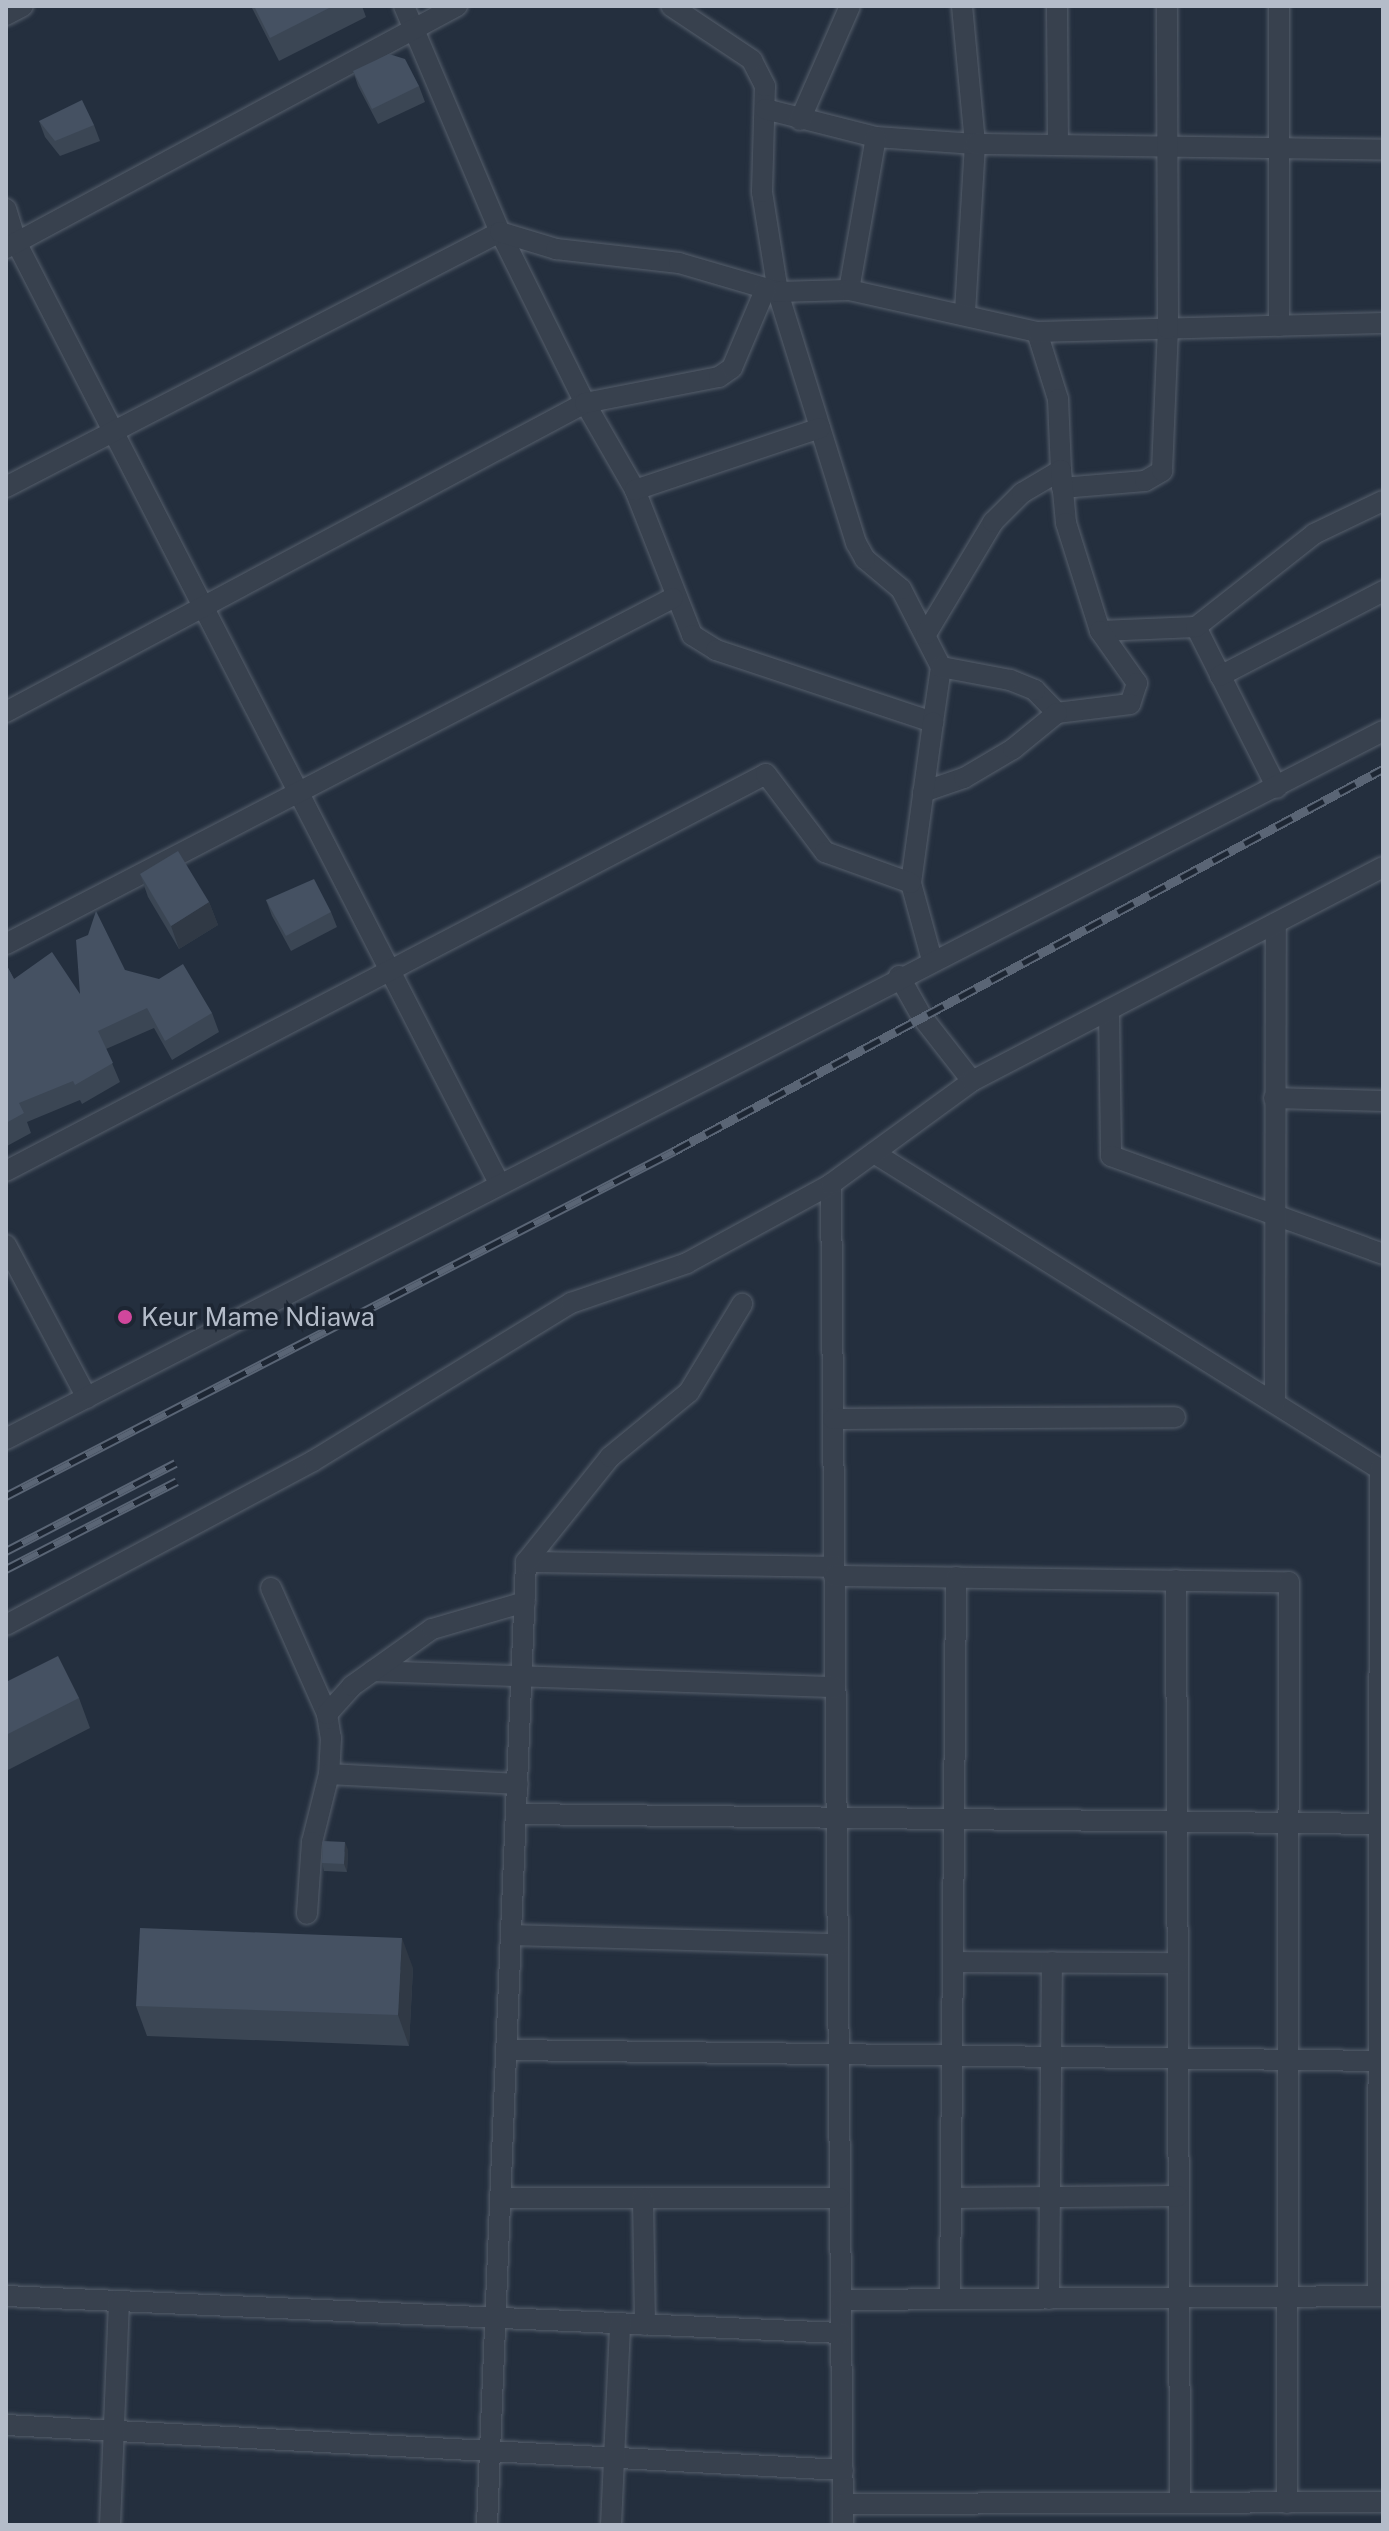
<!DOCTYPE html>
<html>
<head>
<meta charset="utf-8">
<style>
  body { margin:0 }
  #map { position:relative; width:1389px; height:2531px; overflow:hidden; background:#242f3e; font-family:"Public Sans",sans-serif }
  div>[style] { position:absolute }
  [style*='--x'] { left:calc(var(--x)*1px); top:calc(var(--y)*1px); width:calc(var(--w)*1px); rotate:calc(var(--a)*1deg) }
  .roads { filter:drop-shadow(0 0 2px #565f6c) drop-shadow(0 0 2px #565f6c) }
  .minor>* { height:20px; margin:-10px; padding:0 10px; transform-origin:10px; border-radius:10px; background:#38414e }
  .rail>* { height:9px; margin-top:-4.5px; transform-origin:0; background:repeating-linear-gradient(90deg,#1d2633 0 18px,#5a6575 0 36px); box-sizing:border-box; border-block:2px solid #5a6575 }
  .wall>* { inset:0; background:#3b4654 }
  .shaded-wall>* { inset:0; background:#303945 }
  .building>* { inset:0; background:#455162 }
  .dots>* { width:22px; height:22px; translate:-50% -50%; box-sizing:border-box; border:4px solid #1d2633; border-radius:50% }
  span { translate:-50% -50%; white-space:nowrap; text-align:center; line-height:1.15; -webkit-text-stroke:7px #1d2633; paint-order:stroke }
  .poi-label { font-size:26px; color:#b4bcc9 }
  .left { translate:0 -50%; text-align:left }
  .frame { position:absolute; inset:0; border:8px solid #b4bcc9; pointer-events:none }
</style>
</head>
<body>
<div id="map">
  <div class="roads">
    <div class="minor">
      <div style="--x:404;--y:6;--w:246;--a:67"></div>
      <div style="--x:500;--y:232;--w:191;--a:63.6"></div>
      <div style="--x:585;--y:403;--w:100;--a:60.1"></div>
      <div style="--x:635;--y:490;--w:156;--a:68.5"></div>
      <div style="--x:692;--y:635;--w:28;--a:32"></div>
      <div style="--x:716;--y:650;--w:229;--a:18.4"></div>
      <div style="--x:933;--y:722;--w:56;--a:-81.7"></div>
      <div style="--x:941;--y:667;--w:88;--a:-117.1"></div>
      <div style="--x:901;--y:589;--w:47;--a:-140.2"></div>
      <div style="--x:865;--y:559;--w:18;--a:-119"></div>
      <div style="--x:856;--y:543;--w:263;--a:-107.3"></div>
      <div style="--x:778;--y:292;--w:101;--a:-99.1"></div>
      <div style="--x:762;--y:192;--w:106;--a:-88.4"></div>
      <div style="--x:765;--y:86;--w:29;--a:-117"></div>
      <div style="--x:752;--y:60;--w:97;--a:-146.3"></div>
      <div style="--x:962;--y:6;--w:139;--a:84.6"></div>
      <div style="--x:975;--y:144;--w:169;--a:93.4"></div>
      <div style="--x:1057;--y:6;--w:139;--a:89.6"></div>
      <div style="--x:6;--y:15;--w:19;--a:-28"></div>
      <div style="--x:765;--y:109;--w:114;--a:14.2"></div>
      <div style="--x:876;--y:137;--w:99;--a:4"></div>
      <div style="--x:975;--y:144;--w:408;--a:0.8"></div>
      <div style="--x:800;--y:120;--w:124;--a:-66.3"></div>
      <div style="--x:6;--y:209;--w:34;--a:73"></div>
      <div style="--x:16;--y:242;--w:1058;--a:62.83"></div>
      <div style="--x:6;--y:248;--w:512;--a:-28.22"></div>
      <div style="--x:849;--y:290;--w:155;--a:-80"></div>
      <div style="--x:1279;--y:326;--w:320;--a:-90"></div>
      <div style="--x:1037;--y:332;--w:70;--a:72.6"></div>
      <div style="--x:1058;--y:399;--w:71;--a:87.6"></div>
      <div style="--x:6;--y:487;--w:556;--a:-27.3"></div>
      <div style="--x:500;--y:232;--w:59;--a:16.9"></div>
      <div style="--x:556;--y:249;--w:124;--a:6.5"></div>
      <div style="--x:679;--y:263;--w:103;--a:16.3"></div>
      <div style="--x:778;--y:292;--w:71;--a:-1.6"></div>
      <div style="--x:849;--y:290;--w:193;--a:12.6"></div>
      <div style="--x:1037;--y:332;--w:346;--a:-1.5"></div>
      <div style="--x:1062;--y:488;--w:83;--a:-4.8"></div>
      <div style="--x:1145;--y:481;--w:20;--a:-30"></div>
      <div style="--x:1162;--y:471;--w:142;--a:-87.6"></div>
      <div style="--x:1168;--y:329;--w:323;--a:-90.2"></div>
      <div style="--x:635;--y:490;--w:195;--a:-18.5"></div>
      <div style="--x:1196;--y:627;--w:180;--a:63.3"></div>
      <div style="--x:1100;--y:631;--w:96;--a:-2.4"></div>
      <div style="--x:1196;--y:627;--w:150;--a:-38.2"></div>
      <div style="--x:1314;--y:534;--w:76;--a:-25.6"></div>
      <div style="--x:926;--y:634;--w:131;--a:-59.1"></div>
      <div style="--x:993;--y:522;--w:41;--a:-45"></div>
      <div style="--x:1022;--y:493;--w:45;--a:-30.5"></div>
      <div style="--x:1061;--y:470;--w:53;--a:84.6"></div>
      <div style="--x:1066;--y:523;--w:113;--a:72.5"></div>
      <div style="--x:1100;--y:631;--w:64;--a:54.6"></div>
      <div style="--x:1137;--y:683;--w:22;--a:108"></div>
      <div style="--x:1130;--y:704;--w:74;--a:173"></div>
      <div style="--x:1057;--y:713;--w:32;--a:-134"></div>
      <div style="--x:1035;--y:690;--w:27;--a:-158"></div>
      <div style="--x:1010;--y:680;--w:70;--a:-169.3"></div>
      <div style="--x:1220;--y:676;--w:184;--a:-27.5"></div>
      <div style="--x:6;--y:712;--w:656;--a:-28.09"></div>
      <div style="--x:585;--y:403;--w:136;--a:-11"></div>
      <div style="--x:719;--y:377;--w:16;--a:-35"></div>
      <div style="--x:732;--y:368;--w:87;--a:-67"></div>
      <div style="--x:923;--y:792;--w:43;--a:-18.9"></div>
      <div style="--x:964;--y:778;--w:57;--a:-30.6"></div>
      <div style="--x:1013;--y:749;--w:57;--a:-39.3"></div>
      <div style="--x:6;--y:944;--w:751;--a:-27.42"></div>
      <div style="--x:932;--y:960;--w:80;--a:-105.3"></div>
      <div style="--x:911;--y:883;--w:162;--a:-82.2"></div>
      <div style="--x:899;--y:976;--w:47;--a:60.7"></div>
      <div style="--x:922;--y:1017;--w:81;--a:52"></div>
      <div style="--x:1109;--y:1010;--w:146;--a:89.2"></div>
      <div style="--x:1111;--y:1156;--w:289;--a:19.8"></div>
      <div style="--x:1274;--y:1098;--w:109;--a:1.6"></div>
      <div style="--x:874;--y:1153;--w:600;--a:32"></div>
      <div style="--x:6;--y:1171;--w:857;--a:-27.58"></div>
      <div style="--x:766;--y:774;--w:98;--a:52.9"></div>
      <div style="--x:825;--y:852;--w:91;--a:19.8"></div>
      <div style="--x:831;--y:1184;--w:1341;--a:89.49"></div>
      <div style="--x:6;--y:1245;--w:173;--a:62.1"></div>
      <div style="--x:1275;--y:1403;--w:480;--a:-89.9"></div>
      <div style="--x:833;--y:1419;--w:342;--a:-0.3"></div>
      <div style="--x:6;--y:1439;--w:1548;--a:-27.21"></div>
      <div style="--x:526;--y:1562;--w:308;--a:0.9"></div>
      <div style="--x:834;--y:1576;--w:455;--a:0.8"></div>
      <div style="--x:1289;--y:1582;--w:921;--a:90.12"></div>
      <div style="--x:1176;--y:1580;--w:923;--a:89.75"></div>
      <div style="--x:271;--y:1588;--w:138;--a:66"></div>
      <div style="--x:327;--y:1714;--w:24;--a:81"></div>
      <div style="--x:331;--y:1738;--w:36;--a:93"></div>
      <div style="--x:329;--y:1774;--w:70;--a:104"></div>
      <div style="--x:312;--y:1842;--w:72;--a:94"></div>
      <div style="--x:6;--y:1625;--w:348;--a:-28.1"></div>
      <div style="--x:313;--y:1461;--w:303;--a:-31.5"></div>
      <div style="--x:571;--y:1303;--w:123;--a:-19"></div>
      <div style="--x:687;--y:1263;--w:164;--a:-28.7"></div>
      <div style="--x:831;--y:1184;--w:175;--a:-36.1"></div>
      <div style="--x:972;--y:1081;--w:463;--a:-27.5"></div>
      <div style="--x:373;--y:1671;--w:462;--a:2"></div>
      <div style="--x:327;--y:1714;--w:38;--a:-48"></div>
      <div style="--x:352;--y:1686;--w:98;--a:-35.5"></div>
      <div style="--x:432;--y:1629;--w:97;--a:-16.2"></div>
      <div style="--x:329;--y:1774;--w:189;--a:3"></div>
      <div style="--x:516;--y:1814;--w:867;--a:0.66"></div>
      <div style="--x:511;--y:1935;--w:327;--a:1.6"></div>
      <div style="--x:953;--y:1962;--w:225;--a:0.3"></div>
      <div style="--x:507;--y:2050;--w:876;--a:0.72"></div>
      <div style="--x:500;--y:2198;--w:340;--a:0"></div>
      <div style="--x:643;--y:2198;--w:127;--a:89.1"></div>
      <div style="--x:951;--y:2198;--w:227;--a:-0.5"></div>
      <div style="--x:6;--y:2296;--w:836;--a:2.54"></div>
      <div style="--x:1378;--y:2296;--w:827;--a:-89.86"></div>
      <div style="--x:950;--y:2299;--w:722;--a:-89.52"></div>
      <div style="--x:1049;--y:2299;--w:337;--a:-89.5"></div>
      <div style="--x:841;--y:2300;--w:542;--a:-0.42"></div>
      <div style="--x:6;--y:2425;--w:838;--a:3.08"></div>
      <div style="--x:843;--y:2504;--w:540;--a:-0.21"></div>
      <div style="--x:110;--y:2525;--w:224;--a:-87.7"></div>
      <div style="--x:487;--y:2525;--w:964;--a:-87.68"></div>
      <div style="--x:526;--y:1562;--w:134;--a:-51.3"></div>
      <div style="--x:610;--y:1457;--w:102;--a:-39.4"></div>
      <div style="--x:689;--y:1392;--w:103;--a:-58.9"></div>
      <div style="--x:611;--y:2525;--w:202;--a:-87.4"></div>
    </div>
  </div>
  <div class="rail">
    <div style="--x:6;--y:1496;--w:752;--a:-27.31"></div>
    <div style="--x:674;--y:1151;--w:805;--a:-28.32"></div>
    <div style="--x:6;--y:1551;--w:191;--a:-27.4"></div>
    <div style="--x:6;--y:1569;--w:192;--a:-27.2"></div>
  </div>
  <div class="wall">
    <div style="clip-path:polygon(251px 6px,362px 6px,366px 17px,279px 61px)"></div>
    <div style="clip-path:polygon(353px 71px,419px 86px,425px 102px,378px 124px,358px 86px)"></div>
    <div style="clip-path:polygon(39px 121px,94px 125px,100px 141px,60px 156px,45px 137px)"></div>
    <div style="clip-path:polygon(140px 874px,209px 902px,218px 925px,179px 949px,148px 897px)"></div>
    <div style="clip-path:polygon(266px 900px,331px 912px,337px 927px,291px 951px,272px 916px)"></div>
    <div style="clip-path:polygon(6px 964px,14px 979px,80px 994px,125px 970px,212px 1013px,219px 1032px,172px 1060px,154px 1028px,106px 1049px,120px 1082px,82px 1104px,80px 1100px,27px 1122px,31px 1133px,7px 1146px,6px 1144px)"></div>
    <div style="clip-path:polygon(6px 1682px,79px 1698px,90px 1728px,6px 1771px)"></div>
    <div style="clip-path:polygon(348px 1850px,347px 1872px,324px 1871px,322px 1863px)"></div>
    <div style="clip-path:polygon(413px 1968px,409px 2046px,147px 2036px,136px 2006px)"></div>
  </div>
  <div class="shaded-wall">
    <div style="clip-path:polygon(209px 902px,218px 925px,179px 949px,171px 926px)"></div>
    <div style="clip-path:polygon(345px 1842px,348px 1850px,347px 1872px,344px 1864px)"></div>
    <div style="clip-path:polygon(402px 1938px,413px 1968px,409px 2046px,398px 2015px)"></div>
  </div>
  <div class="building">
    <div style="clip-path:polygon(254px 6px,333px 6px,270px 38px)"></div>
    <div style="clip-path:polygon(389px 54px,405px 59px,419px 86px,372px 109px,353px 71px)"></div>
    <div style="clip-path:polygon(82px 100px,94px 125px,55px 141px,39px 121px)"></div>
    <div style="clip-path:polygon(178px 851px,209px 902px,171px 926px,140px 874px)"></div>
    <div style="clip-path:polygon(314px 879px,331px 912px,286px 936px,266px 900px)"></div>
    <div style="clip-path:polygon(96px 911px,125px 970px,159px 979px,183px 964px,212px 1013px,165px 1041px,147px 1008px,98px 1031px,113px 1063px,75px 1085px,73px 1081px,19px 1103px,24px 1113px,6px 1123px,6px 964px,14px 979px,52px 952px,80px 994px,76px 940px,88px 935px)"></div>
    <div style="clip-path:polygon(58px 1656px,79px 1698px,6px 1735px,6px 1682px)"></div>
    <div style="clip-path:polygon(323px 1841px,345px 1842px,344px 1864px,322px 1863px)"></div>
    <div style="clip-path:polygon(140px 1928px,402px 1938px,398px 2015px,136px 2006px)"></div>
  </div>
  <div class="dots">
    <div style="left:125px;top:1317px;background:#d1479c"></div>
  </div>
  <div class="poi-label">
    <span class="left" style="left:141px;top:1317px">Keur Mame Ndiawa</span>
  </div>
  <div class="frame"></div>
</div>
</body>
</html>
